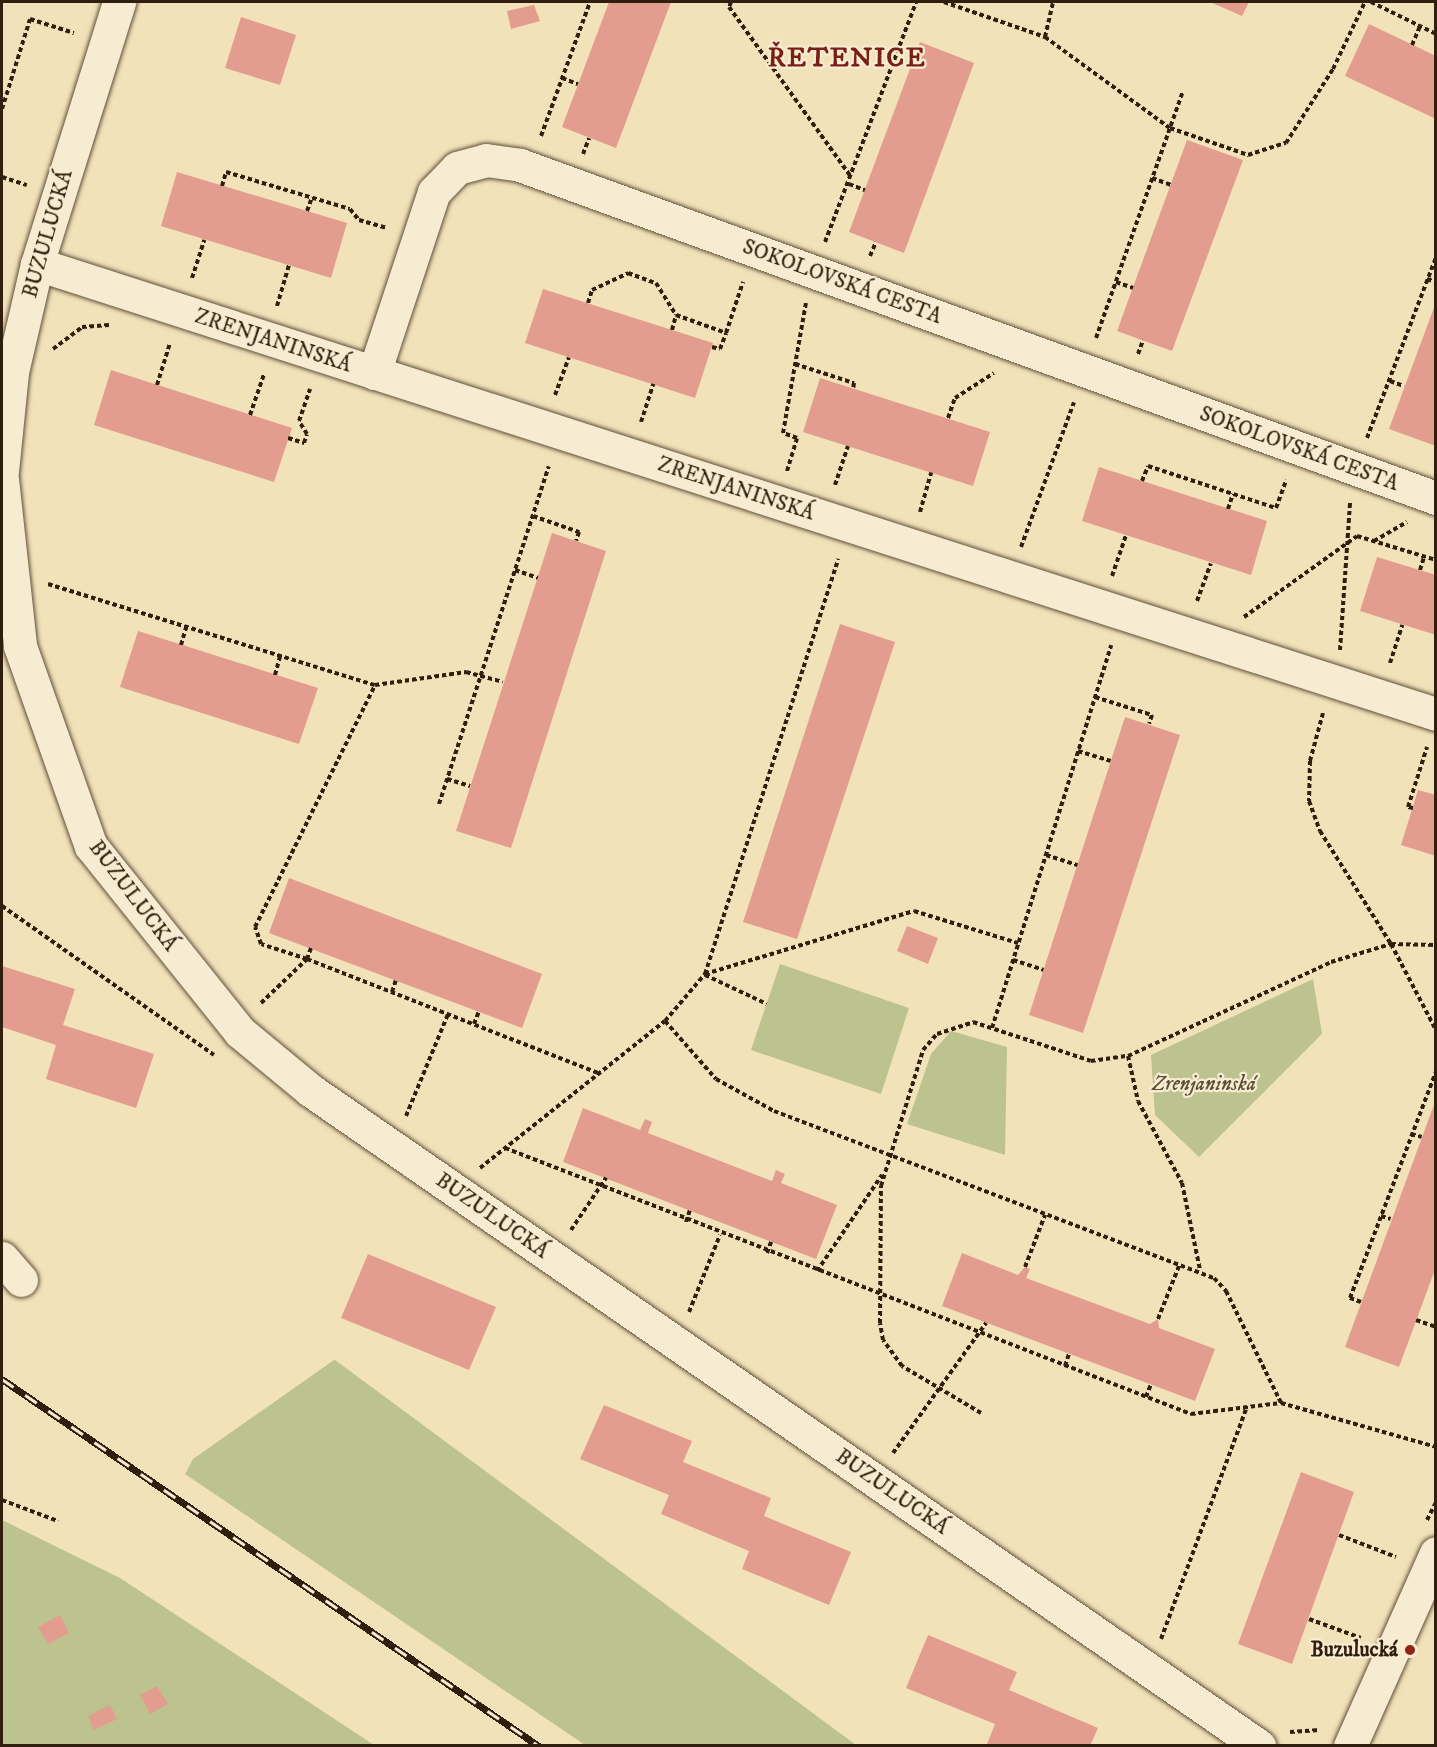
<!DOCTYPE html>
<html>
<head>
<meta charset="utf-8">
<style>
  body { margin:0 }
  #map { position:relative; width:1437px; height:1747px; overflow:hidden; background:#f2e2ba; font-family:"IM FELL DW Pica",serif }
  div>[style] { position:absolute }
  [style*='--x'] { left:calc(var(--x)*1px); top:calc(var(--y)*1px); width:calc(var(--w)*1px); rotate:calc(var(--a)*1deg) }
  .green>* { inset:0; background:#bcc38f }
  .building>* { inset:0; background:#e39d8e }
  .path>* { height:4px; margin-top:-2px; transform-origin:0; background:repeating-linear-gradient(90deg,#301f0f 0 4.5px,transparent 0 7.5px) }
  .roads { filter:drop-shadow(0 0 2px #60503a) drop-shadow(0 0 2px #60503a) }
  .minor>* { height:33px; margin:-16.5px; padding:0 16.5px; transform-origin:16.5px; border-radius:16.5px; background:#f7ecd2 }
  .rail>* { height:7px; margin-top:-3.5px; transform-origin:0; background:repeating-linear-gradient(90deg,#f7ecd2 0 14px,#301f0f 0 28px); box-sizing:border-box; border-block:2px solid #301f0f }
  .dots>* { width:16px; height:16px; translate:-50% -50%; box-sizing:border-box; border:3px solid #f7ecd2; border-radius:50% }
  span { translate:-50% -50%; white-space:nowrap; text-align:center; line-height:1.15; -webkit-text-stroke:4.5px #f7ecd2; paint-order:stroke }
  .street-label { font-size:21px; color:#301f0f }
  .park-label { font-size:21px; color:#5a5035; font-style:italic }
  .poi-label { font-size:21px; color:#301f0f; font-weight:700 }
  .right { translate:-100% -50%; text-align:right }
  .district-label { font-size:27px; color:#7a1f14; font-weight:700; letter-spacing:1.5px }
  .frame { position:absolute; inset:0; border:3px solid #301f0f; pointer-events:none }
</style>
</head>
<body>
<div id="map">
  <div class="green">
    <div style="clip-path:polygon(780px 964px,909px 1008px,881px 1094px,751px 1050px)"></div>
    <div style="clip-path:polygon(1313px 979px,1322px 1034px,1199px 1157px,1155px 1115px,1151px 1055px)"></div>
    <div style="clip-path:polygon(951px 1031px,1007px 1047px,1005px 1155px,907px 1124px,931px 1054px)"></div>
    <div style="clip-path:polygon(334px 1360px,335px 1360px,856px 1745px,585px 1745px,185px 1474px,193px 1459px)"></div>
    <div style="clip-path:polygon(2px 1520px,120px 1578px,374px 1745px,2px 1745px)"></div>
  </div>
  <div class="building">
    <div style="clip-path:polygon(609px 2px,671px 2px,616px 148px,562px 127px)"></div>
    <div style="clip-path:polygon(1210px 2px,1249px 2px,1242px 16px)"></div>
    <div style="clip-path:polygon(534px 5px,540px 21px,511px 29px,507px 11px)"></div>
    <div style="clip-path:polygon(241px 17px,296px 35px,280px 85px,225px 68px)"></div>
    <div style="clip-path:polygon(1369px 24px,1436px 56px,1436px 119px,1345px 76px)"></div>
    <div style="clip-path:polygon(920px 42px,974px 63px,904px 253px,849px 232px)"></div>
    <div style="clip-path:polygon(1187px 140px,1243px 160px,1172px 351px,1117px 331px)"></div>
    <div style="clip-path:polygon(177px 172px,347px 223px,331px 278px,161px 226px)"></div>
    <div style="clip-path:polygon(543px 289px,713px 343px,695px 398px,525px 343px)"></div>
    <div style="clip-path:polygon(1436px 302px,1436px 446px,1389px 429px)"></div>
    <div style="clip-path:polygon(111px 370px,292px 428px,274px 482px,94px 425px)"></div>
    <div style="clip-path:polygon(820px 378px,990px 432px,973px 486px,803px 432px)"></div>
    <div style="clip-path:polygon(1099px 467px,1267px 521px,1251px 575px,1082px 521px)"></div>
    <div style="clip-path:polygon(552px 533px,606px 551px,511px 848px,456px 831px)"></div>
    <div style="clip-path:polygon(1377px 557px,1436px 575px,1436px 635px,1360px 611px)"></div>
    <div style="clip-path:polygon(840px 624px,895px 642px,797px 939px,743px 922px)"></div>
    <div style="clip-path:polygon(138px 631px,318px 688px,299px 744px,120px 687px)"></div>
    <div style="clip-path:polygon(1125px 717px,1180px 735px,1083px 1033px,1029px 1015px)"></div>
    <div style="clip-path:polygon(1418px 790px,1436px 795px,1436px 856px,1401px 845px)"></div>
    <div style="clip-path:polygon(289px 878px,542px 974px,522px 1028px,269px 933px)"></div>
    <div style="clip-path:polygon(907px 926px,938px 938px,928px 964px,897px 951px)"></div>
    <div style="clip-path:polygon(2px 966px,75px 989px,63px 1025px,154px 1054px,136px 1108px,46px 1079px,56px 1045px,2px 1027px)"></div>
    <div style="clip-path:polygon(1435px 1102px,1436px 1267px,1399px 1367px,1345px 1347px)"></div>
    <div style="clip-path:polygon(583px 1108px,640px 1130px,645px 1119px,652px 1122px,648px 1133px,772px 1181px,776px 1170px,785px 1174px,781px 1183px,837px 1205px,816px 1259px,563px 1162px)"></div>
    <div style="clip-path:polygon(962px 1253px,1018px 1275px,1025px 1267px,1030px 1269px,1026px 1278px,1150px 1324px,1158px 1319px,1159px 1328px,1215px 1349px,1195px 1401px,942px 1306px)"></div>
    <div style="clip-path:polygon(368px 1254px,496px 1307px,469px 1370px,341px 1318px)"></div>
    <div style="clip-path:polygon(604px 1405px,692px 1441px,683px 1462px,771px 1498px,764px 1516px,851px 1552px,829px 1605px,742px 1569px,749px 1551px,661px 1514px,669px 1495px,580px 1459px)"></div>
    <div style="clip-path:polygon(1301px 1472px,1354px 1492px,1292px 1664px,1238px 1644px)"></div>
    <div style="clip-path:polygon(60px 1615px,69px 1633px,48px 1644px,38px 1627px)"></div>
    <div style="clip-path:polygon(928px 1635px,1017px 1672px,1009px 1690px,1098px 1728px,1090px 1746px,987px 1744px,995px 1724px,906px 1688px)"></div>
    <div style="clip-path:polygon(157px 1686px,168px 1704px,150px 1714px,140px 1695px)"></div>
    <div style="clip-path:polygon(110px 1705px,117px 1719px,94px 1730px,88px 1716px)"></div>
  </div>
  <div class="path">
    <div style="--x:731;--y:2;--w:5;--a:112"></div>
    <div style="--x:729;--y:7;--w:209;--a:54.3"></div>
    <div style="--x:944;--y:2;--w:107;--a:19.1"></div>
    <div style="--x:1045;--y:37;--w:155;--a:36.1"></div>
    <div style="--x:1170;--y:128;--w:83;--a:19.1"></div>
    <div style="--x:1248;--y:155;--w:40;--a:-18"></div>
    <div style="--x:1286;--y:143;--w:88;--a:-57.6"></div>
    <div style="--x:1333;--y:69;--w:74;--a:-64.5"></div>
    <div style="--x:1371;--y:2;--w:72;--a:26.2"></div>
    <div style="--x:1045;--y:37;--w:36;--a:-77"></div>
    <div style="--x:1412;--y:45;--w:21;--a:-67"></div>
    <div style="--x:562;--y:78;--w:17;--a:21"></div>
    <div style="--x:2;--y:109;--w:94;--a:-72.7"></div>
    <div style="--x:30;--y:19;--w:46;--a:17.7"></div>
    <div style="--x:541;--y:136;--w:143;--a:-69.9"></div>
    <div style="--x:583;--y:154;--w:17;--a:-69"></div>
    <div style="--x:2;--y:177;--w:26;--a:18"></div>
    <div style="--x:1152;--y:178;--w:20;--a:20"></div>
    <div style="--x:849;--y:184;--w:17;--a:21"></div>
    <div style="--x:222;--y:186;--w:15;--a:-74"></div>
    <div style="--x:226;--y:172;--w:129;--a:16.6"></div>
    <div style="--x:350;--y:209;--w:14;--a:51"></div>
    <div style="--x:359;--y:220;--w:29;--a:16"></div>
    <div style="--x:307;--y:211;--w:15;--a:-70"></div>
    <div style="--x:825;--y:242;--w:257;--a:-69.2"></div>
    <div style="--x:870;--y:256;--w:15;--a:-67"></div>
    <div style="--x:192;--y:278;--w:40;--a:-72"></div>
    <div style="--x:1427;--y:279;--w:9;--a:18"></div>
    <div style="--x:1116;--y:282;--w:18;--a:19"></div>
    <div style="--x:588;--y:303;--w:14;--a:-73"></div>
    <div style="--x:592;--y:290;--w:40;--a:-25"></div>
    <div style="--x:628;--y:273;--w:30;--a:20"></div>
    <div style="--x:656;--y:283;--w:38;--a:58"></div>
    <div style="--x:676;--y:315;--w:53;--a:19.8"></div>
    <div style="--x:726;--y:333;--w:54;--a:-71.6"></div>
    <div style="--x:277;--y:306;--w:43;--a:-73.7"></div>
    <div style="--x:672;--y:330;--w:16;--a:-75"></div>
    <div style="--x:1096;--y:338;--w:262;--a:-70.6"></div>
    <div style="--x:712;--y:347;--w:8;--a:14"></div>
    <div style="--x:720;--y:349;--w:17;--a:-69"></div>
    <div style="--x:53;--y:349;--w:36;--a:-37"></div>
    <div style="--x:82;--y:327;--w:27;--a:-4"></div>
    <div style="--x:1138;--y:354;--w:15;--a:-70"></div>
    <div style="--x:795;--y:364;--w:62;--a:17.9"></div>
    <div style="--x:854;--y:383;--w:6;--a:99"></div>
    <div style="--x:1390;--y:381;--w:15;--a:20"></div>
    <div style="--x:157;--y:385;--w:44;--a:-72.8"></div>
    <div style="--x:555;--y:395;--w:40;--a:-69.8"></div>
    <div style="--x:250;--y:415;--w:43;--a:-71.1"></div>
    <div style="--x:948;--y:418;--w:21;--a:-71"></div>
    <div style="--x:955;--y:398;--w:46;--a:-32.7"></div>
    <div style="--x:641;--y:422;--w:40;--a:-72"></div>
    <div style="--x:288;--y:438;--w:17;--a:17"></div>
    <div style="--x:304;--y:443;--w:9;--a:-72"></div>
    <div style="--x:307;--y:434;--w:15;--a:-122"></div>
    <div style="--x:299;--y:421;--w:34;--a:-71"></div>
    <div style="--x:1367;--y:438;--w:194;--a:-69.1"></div>
    <div style="--x:787;--y:471;--w:34;--a:-73"></div>
    <div style="--x:797;--y:438;--w:15;--a:-160"></div>
    <div style="--x:783;--y:433;--w:132;--a:-80"></div>
    <div style="--x:1142;--y:481;--w:16;--a:-68"></div>
    <div style="--x:1148;--y:466;--w:135;--a:18.2"></div>
    <div style="--x:1276;--y:508;--w:30;--a:-70"></div>
    <div style="--x:835;--y:485;--w:41;--a:-71.6"></div>
    <div style="--x:1228;--y:509;--w:16;--a:-72"></div>
    <div style="--x:920;--y:512;--w:41;--a:-74.2"></div>
    <div style="--x:533;--y:516;--w:49;--a:19.2"></div>
    <div style="--x:579;--y:532;--w:9;--a:108"></div>
    <div style="--x:1374;--y:541;--w:38;--a:-30"></div>
    <div style="--x:1021;--y:547;--w:154;--a:-69.9"></div>
    <div style="--x:515;--y:570;--w:24;--a:19"></div>
    <div style="--x:1420;--y:570;--w:14;--a:-73"></div>
    <div style="--x:1112;--y:576;--w:43;--a:-71.1"></div>
    <div style="--x:48;--y:584;--w:342;--a:17.2"></div>
    <div style="--x:375;--y:685;--w:92;--a:-8.1"></div>
    <div style="--x:466;--y:672;--w:38;--a:15"></div>
    <div style="--x:1197;--y:601;--w:40;--a:-69.8"></div>
    <div style="--x:1244;--y:617;--w:139;--a:-35.6"></div>
    <div style="--x:1357;--y:536;--w:83;--a:16.9"></div>
    <div style="--x:181;--y:645;--w:19;--a:-74"></div>
    <div style="--x:1340;--y:650;--w:148;--a:-86.1"></div>
    <div style="--x:1390;--y:663;--w:40;--a:-72"></div>
    <div style="--x:275;--y:675;--w:20;--a:-75"></div>
    <div style="--x:1095;--y:697;--w:60;--a:17.5"></div>
    <div style="--x:1152;--y:715;--w:9;--a:108"></div>
    <div style="--x:1323;--y:713;--w:50;--a:105.2"></div>
    <div style="--x:1310;--y:761;--w:40;--a:91.4"></div>
    <div style="--x:1309;--y:801;--w:32;--a:70"></div>
    <div style="--x:1320;--y:831;--w:133;--a:57.9"></div>
    <div style="--x:1391;--y:944;--w:97;--a:62.4"></div>
    <div style="--x:1078;--y:751;--w:34;--a:17"></div>
    <div style="--x:447;--y:779;--w:24;--a:17"></div>
    <div style="--x:439;--y:804;--w:355;--a:-72"></div>
    <div style="--x:1413;--y:808;--w:5;--a:-169"></div>
    <div style="--x:1408;--y:807;--w:63;--a:-72.4"></div>
    <div style="--x:1046;--y:855;--w:33;--a:18"></div>
    <div style="--x:2;--y:906;--w:259;--a:35.1"></div>
    <div style="--x:311;--y:948;--w:12;--a:110"></div>
    <div style="--x:307;--y:959;--w:48;--a:-161.9"></div>
    <div style="--x:261;--y:944;--w:18;--a:-109"></div>
    <div style="--x:255;--y:927;--w:270;--a:-63.6"></div>
    <div style="--x:1013;--y:960;--w:32;--a:18"></div>
    <div style="--x:705;--y:974;--w:218;--a:-16.8"></div>
    <div style="--x:914;--y:911;--w:109;--a:17.1"></div>
    <div style="--x:705;--y:975;--w:68;--a:25.1"></div>
    <div style="--x:392;--y:992;--w:13;--a:-72"></div>
    <div style="--x:261;--y:1003;--w:64;--a:-43.7"></div>
    <div style="--x:307;--y:959;--w:313;--a:21.4"></div>
    <div style="--x:665;--y:1021;--w:77;--a:48.7"></div>
    <div style="--x:716;--y:1079;--w:66;--a:28.9"></div>
    <div style="--x:774;--y:1111;--w:471;--a:20.8"></div>
    <div style="--x:1214;--y:1278;--w:18;--a:47"></div>
    <div style="--x:1226;--y:1291;--w:125;--a:63.8"></div>
    <div style="--x:474;--y:1024;--w:14;--a:-69"></div>
    <div style="--x:992;--y:1028;--w:401;--a:-72.7"></div>
    <div style="--x:1128;--y:1056;--w:46;--a:77.5"></div>
    <div style="--x:1138;--y:1101;--w:93;--a:61.8"></div>
    <div style="--x:1182;--y:1183;--w:89;--a:78.3"></div>
    <div style="--x:406;--y:1116;--w:110;--a:-67.6"></div>
    <div style="--x:1411;--y:1134;--w:11;--a:15"></div>
    <div style="--x:505;--y:1148;--w:736;--a:21.19"></div>
    <div style="--x:1191;--y:1414;--w:91;--a:-7"></div>
    <div style="--x:1281;--y:1403;--w:161;--a:15.8"></div>
    <div style="--x:480;--y:1168;--w:236;--a:-38.5"></div>
    <div style="--x:665;--y:1021;--w:62;--a:-49.6"></div>
    <div style="--x:705;--y:974;--w:436;--a:-72.2"></div>
    <div style="--x:1381;--y:1216;--w:10;--a:17"></div>
    <div style="--x:686;--y:1222;--w:13;--a:-72"></div>
    <div style="--x:571;--y:1230;--w:63;--a:-56.1"></div>
    <div style="--x:767;--y:1253;--w:12;--a:-70"></div>
    <div style="--x:1025;--y:1267;--w:56;--a:-69"></div>
    <div style="--x:817;--y:1271;--w:116;--a:-55.9"></div>
    <div style="--x:1361;--y:1302;--w:12;--a:-160"></div>
    <div style="--x:1350;--y:1298;--w:242;--a:-69.2"></div>
    <div style="--x:689;--y:1312;--w:83;--a:-68.1"></div>
    <div style="--x:1158;--y:1319;--w:57;--a:-68.4"></div>
    <div style="--x:1416;--y:1320;--w:21;--a:19"></div>
    <div style="--x:1065;--y:1366;--w:13;--a:-72"></div>
    <div style="--x:1146;--y:1397;--w:14;--a:-69"></div>
    <div style="--x:981;--y:1413;--w:92;--a:-149.3"></div>
    <div style="--x:902;--y:1366;--w:32;--a:-126"></div>
    <div style="--x:883;--y:1340;--w:17;--a:-100"></div>
    <div style="--x:880;--y:1323;--w:137;--a:-89.6"></div>
    <div style="--x:881;--y:1186;--w:142;--a:-72.8"></div>
    <div style="--x:923;--y:1050;--w:21;--a:-49"></div>
    <div style="--x:937;--y:1034;--w:38;--a:-18"></div>
    <div style="--x:973;--y:1022;--w:124;--a:18.3"></div>
    <div style="--x:1091;--y:1061;--w:37;--a:-8"></div>
    <div style="--x:1128;--y:1056;--w:224;--a:-24.8"></div>
    <div style="--x:1331;--y:962;--w:63;--a:-16.7"></div>
    <div style="--x:1391;--y:944;--w:45;--a:1.3"></div>
    <div style="--x:893;--y:1453;--w:160;--a:-54.4"></div>
    <div style="--x:2;--y:1500;--w:60;--a:20.6"></div>
    <div style="--x:1427;--y:1520;--w:20;--a:-63"></div>
    <div style="--x:1339;--y:1535;--w:61;--a:21.1"></div>
    <div style="--x:1309;--y:1619;--w:55;--a:20.1"></div>
    <div style="--x:1161;--y:1639;--w:245;--a:-69.7"></div>
    <div style="--x:1290;--y:1732;--w:30;--a:-4"></div>
  </div>
  <div class="roads">
    <div class="minor">
      <div style="--x:37;--y:264;--w:1470;--a:17.83"></div>
      <div style="--x:374;--y:373;--w:191;--a:-71.7"></div>
      <div style="--x:434;--y:192;--w:33;--a:-46"></div>
      <div style="--x:457;--y:168;--w:30;--a:-15"></div>
      <div style="--x:486;--y:160;--w:34;--a:8"></div>
      <div style="--x:520;--y:165;--w:975;--a:19.98"></div>
      <div style="--x:2;--y:471;--w:100;--a:-84.2"></div>
      <div style="--x:12;--y:372;--w:111;--a:-77"></div>
      <div style="--x:37;--y:264;--w:275;--a:-72.6"></div>
      <div style="--x:2;--y:479;--w:168;--a:83.8"></div>
      <div style="--x:20;--y:646;--w:212;--a:70.5"></div>
      <div style="--x:91;--y:846;--w:238;--a:51.3"></div>
      <div style="--x:240;--y:1032;--w:91;--a:39.6"></div>
      <div style="--x:310;--y:1090;--w:1154;--a:34.65"></div>
      <div style="--x:2;--y:1258;--w:29;--a:49"></div>
      <div style="--x:1350;--y:1746;--w:211;--a:-66"></div>
    </div>
  </div>
  <div class="rail">
    <div style="--x:2;--y:1379;--w:650;--a:34.35"></div>
  </div>
  <div class="dots">
    <div style="left:1410px;top:1650px;background:#8f2418"></div>
  </div>
  <div class="street-label">
    <span style="left:48px;top:234px;rotate:-74deg">BUZULUCKÁ</span>
    <span style="left:842px;top:282px;rotate:20deg">SOKOLOVSKÁ CESTA</span>
    <span style="left:273px;top:341px;rotate:18deg">ZRENJANINSKÁ</span>
    <span style="left:1299px;top:449px;rotate:20deg">SOKOLOVSKÁ CESTA</span>
    <span style="left:736px;top:489px;rotate:18deg">ZRENJANINSKÁ</span>
    <span style="left:133px;top:896px;rotate:53deg">BUZULUCKÁ</span>
    <span style="left:492px;top:1216px;rotate:35deg">BUZULUCKÁ</span>
    <span style="left:892px;top:1492px;rotate:35deg">BUZULUCKÁ</span>
  </div>
  <div class="park-label">
    <span style="left:1204px;top:1084px">Zrenjaninská</span>
  </div>
  <div class="poi-label">
    <span class="right" style="left:1398px;top:1650px">Buzulucká</span>
  </div>
  <div class="district-label">
    <span style="left:847px;top:59px">ŘETENICE</span>
  </div>
  <div class="frame"></div>
</div>
</body>
</html>
